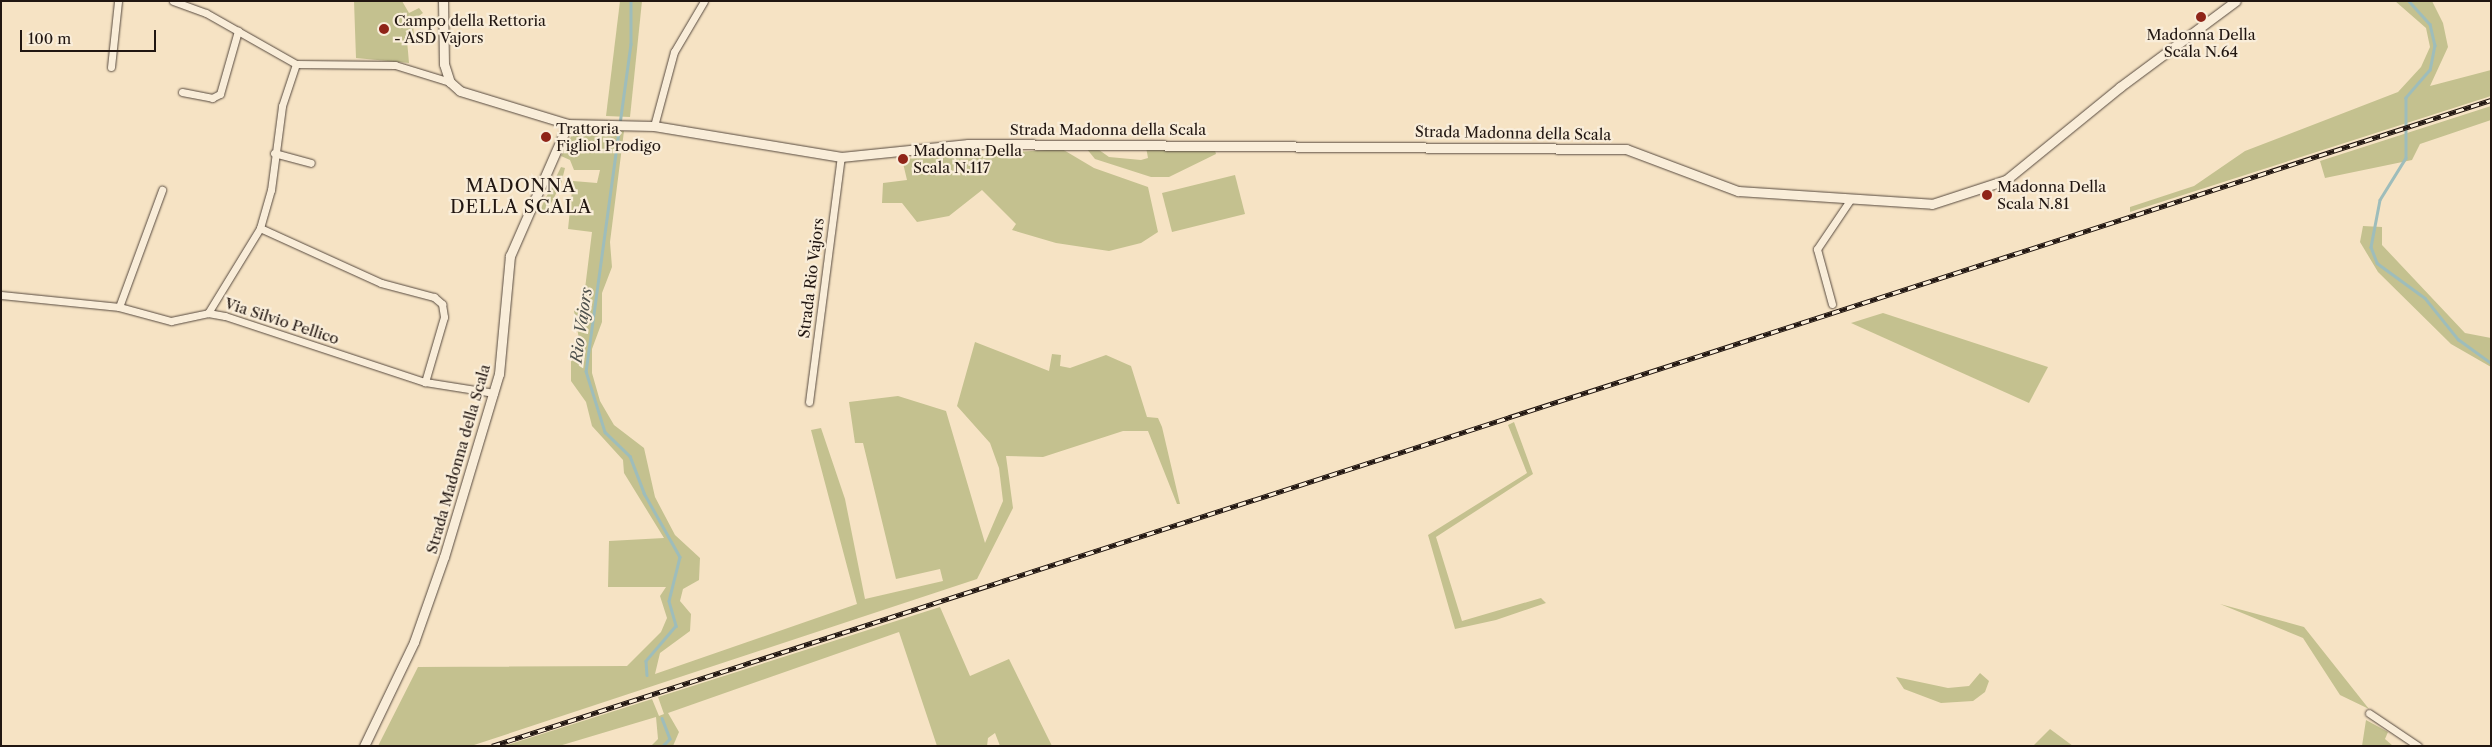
<!DOCTYPE html>
<html>
<head>
<meta charset="utf-8">
<style>
  body { margin:0 }
  #map { position:relative; width:2492px; height:747px; overflow:hidden; background:#f6e3c4; font-family:"Libre Caslon Text",serif }
  div>[style] { position:absolute }
  [style*='--x'] { left:calc(var(--x)*1px); top:calc(var(--y)*1px); width:calc(var(--w)*1px); rotate:calc(var(--a)*1deg) }
  .green>* { inset:0; background:#c4c18f }
  .stream>* { height:2.5px; margin:-1.25px; padding:0 1.25px; transform-origin:1.25px; border-radius:1.25px; background:#9ebdbb }
  .roads { filter:drop-shadow(0 0 1px #56493e) drop-shadow(0 0 1px #56493e) }
  .minor>* { height:7px; margin:-3.5px; padding:0 3.5px; transform-origin:3.5px; border-radius:3.5px; background:#f9edd9 }
  .tertiary>* { height:9px; margin:-4.5px; padding:0 4.5px; transform-origin:4.5px; border-radius:4.5px; background:#f9edd9 }
  .rail>* { height:4.5px; margin-top:-2.25px; transform-origin:0; background:repeating-linear-gradient(90deg,#f9edd9 0 8px,#211611 0 16px); box-sizing:border-box; border-block:1px solid #211611 }
  .dots>* { width:14px; height:14px; translate:-50% -50%; box-sizing:border-box; border:2px solid #f9edd9; border-radius:50% }
  span { translate:-50% -50%; white-space:nowrap; text-align:center; line-height:1.15; -webkit-text-stroke:4.5px #f9edd9; paint-order:stroke }
  .poi-label { font-size:15px; color:#211611 }
  .left { translate:0 -50%; text-align:left }
  .street-label { font-size:15px; color:#211611 }
  .water-label { font-size:16px; color:#4d504c; font-style:italic }
  .quarter-label { font-size:18px; color:#211611; letter-spacing:1px }
  .frame { position:absolute; inset:0; border:2px solid #211611; pointer-events:none }
  .scale { position:absolute; left:20px; top:30px; width:136px; height:22px; box-sizing:border-box; border:2px solid #211611; border-top:0; padding-left:6px; font-size:15px; line-height:18px; white-space:nowrap; color:#211611; -webkit-text-stroke:4px #f9edd9; paint-order:stroke }
</style>
</head>
<body>
<div id="map">
  <div class="green">
    <div style="clip-path:polygon(354px 1px,402px 1px,409px 13px,419px 8px,423px 13px,413px 20px,414px 39px,407px 40px,409px 63px,356px 58px)"></div>
    <div style="clip-path:polygon(620px 1px,642px 1px,630px 117px,606px 116px)"></div>
    <div style="clip-path:polygon(2395px 1px,2432px 1px,2443px 23px,2448px 47px,2430px 86px,2491px 70px,2491px 96px,2130px 212px,2130px 207px,2194px 186px,2245px 151px,2398px 92px,2421px 67px,2430px 47px,2426px 28px)"></div>
    <div style="clip-path:polygon(2491px 106px,2491px 120px,2420px 144px,2412px 160px,2325px 178px,2320px 161px)"></div>
    <div style="clip-path:polygon(585px 129px,624px 131px,610px 242px,612px 267px,602px 293px,602px 322px,592px 349px,592px 373px,600px 401px,614px 425px,644px 448px,655px 497px,675px 535px,700px 558px,699px 580px,683px 589px,680px 601px,691px 614px,690px 631px,660px 653px,655px 674px,857px 604px,811px 430px,821px 428px,845px 499px,865px 599px,943px 581px,940px 569px,896px 579px,863px 443px,855px 443px,849px 402px,898px 396px,946px 411px,985px 543px,1003px 501px,999px 468px,990px 443px,957px 406px,975px 342px,1049px 371px,1052px 354px,1061px 355px,1060px 366px,1070px 368px,1106px 355px,1131px 366px,1147px 417px,1158px 418px,1162px 427px,1180px 504px,1177px 504px,1148px 431px,1123px 431px,1043px 457px,1006px 456px,1013px 508px,977px 579px,471px 746px,378px 746px,418px 667px,627px 666px,661px 632px,667px 618px,660px 596px,666px 587px,608px 587px,609px 541px,664px 538px,624px 473px,623px 460px,592px 426px,586px 402px,571px 381px,571px 359px,579px 339px,574px 311px,583px 305px,592px 232px,568px 229px,573px 181px,597px 183px,600px 170px,574px 170px,570px 160px,561px 156px,572px 135px)"></div>
    <div style="clip-path:polygon(1095px 147px,1109px 157px,1141px 160px,1148px 158px,1146px 147px,1214px 147px,1216px 154px,1169px 177px,1151px 177px,1095px 159px,1086px 148px)"></div>
    <div style="clip-path:polygon(1062px 149px,1094px 168px,1148px 187px,1158px 232px,1141px 243px,1109px 251px,1056px 243px,1012px 230px,1016px 224px,982px 190px,949px 216px,917px 222px,902px 203px,882px 203px,883px 183px,907px 180px,902px 159px)"></div>
    <div style="clip-path:polygon(561px 167px,565px 168px,561px 184px,545px 215px,539px 212px)"></div>
    <div style="clip-path:polygon(1235px 175px,1245px 214px,1172px 232px,1162px 193px)"></div>
    <div style="clip-path:polygon(2363px 226px,2382px 227px,2382px 245px,2465px 333px,2491px 338px,2491px 367px,2451px 344px,2378px 272px,2360px 242px)"></div>
    <div style="clip-path:polygon(1883px 313px,2048px 367px,2029px 403px,1851px 323px)"></div>
    <div style="clip-path:polygon(1514px 422px,1533px 474px,1436px 537px,1462px 621px,1541px 598px,1546px 603px,1496px 620px,1455px 629px,1428px 535px,1527px 473px,1508px 425px)"></div>
    <div style="clip-path:polygon(2220px 604px,2304px 627px,2369px 709px,2340px 695px,2303px 638px)"></div>
    <div style="clip-path:polygon(940px 607px,970px 676px,1009px 659px,1052px 746px,1000px 746px,995px 733px,988px 738px,987px 746px,937px 746px,899px 632px,668px 713px,679px 732px,673px 746px,651px 746px,658px 739px,656px 717px,559px 746px,504px 746px,652px 699px,659px 716px,664px 714px,658px 697px)"></div>
    <div style="clip-path:polygon(1980px 673px,1989px 681px,1985px 692px,1973px 701px,1941px 703px,1904px 689px,1896px 677px,1948px 688px,1969px 686px)"></div>
    <div style="clip-path:polygon(2366px 720px,2388px 732px,2385px 739px,2393px 746px,2362px 746px)"></div>
    <div style="clip-path:polygon(2050px 729px,2073px 746px,2033px 746px)"></div>
  </div>
  <div class="stream">
    <div style="--x:631;--y:1;--w:43;--a:90"></div>
    <div style="--x:631;--y:44;--w:330;--a:97.8"></div>
    <div style="--x:586;--y:371;--w:64;--a:72.7"></div>
    <div style="--x:605;--y:432;--w:35;--a:44"></div>
    <div style="--x:630;--y:456;--w:40;--a:69"></div>
    <div style="--x:644;--y:493;--w:73;--a:60.6"></div>
    <div style="--x:680;--y:557;--w:45;--a:104"></div>
    <div style="--x:669;--y:601;--w:26;--a:74"></div>
    <div style="--x:676;--y:626;--w:46;--a:130.6"></div>
    <div style="--x:646;--y:661;--w:14;--a:86"></div>
    <div style="--x:2409;--y:1;--w:31;--a:48"></div>
    <div style="--x:2430;--y:24;--w:22;--a:77"></div>
    <div style="--x:2435;--y:45;--w:25;--a:101"></div>
    <div style="--x:2430;--y:70;--w:37;--a:131"></div>
    <div style="--x:2406;--y:98;--w:60;--a:90"></div>
    <div style="--x:2406;--y:158;--w:49;--a:121.8"></div>
    <div style="--x:2380;--y:200;--w:48;--a:100.8"></div>
    <div style="--x:2371;--y:247;--w:17;--a:69"></div>
    <div style="--x:2377;--y:263;--w:59;--a:36.1"></div>
    <div style="--x:2425;--y:298;--w:53;--a:51.2"></div>
    <div style="--x:2458;--y:339;--w:41;--a:36"></div>
    <div style="--x:662;--y:718;--w:22;--a:69"></div>
    <div style="--x:670;--y:739;--w:10;--a:135"></div>
  </div>
  <div class="roads">
    <div class="minor">
      <div style="--x:173;--y:1;--w:35;--a:20"></div>
      <div style="--x:206;--y:13;--w:103;--a:29.5"></div>
      <div style="--x:296;--y:64;--w:99;--a:0.6"></div>
      <div style="--x:395;--y:65;--w:58;--a:17.2"></div>
      <div style="--x:111;--y:67;--w:66;--a:-83.9"></div>
      <div style="--x:182;--y:92;--w:31;--a:11"></div>
      <div style="--x:212;--y:98;--w:9;--a:-27"></div>
      <div style="--x:220;--y:94;--w:66;--a:-74.1"></div>
      <div style="--x:654;--y:126;--w:77;--a:-74.9"></div>
      <div style="--x:674;--y:52;--w:59;--a:-59.5"></div>
      <div style="--x:274;--y:153;--w:38;--a:15"></div>
      <div style="--x:260;--y:228;--w:133;--a:24.4"></div>
      <div style="--x:381;--y:283;--w:55;--a:14.8"></div>
      <div style="--x:434;--y:297;--w:11;--a:41"></div>
      <div style="--x:442;--y:304;--w:13;--a:81"></div>
      <div style="--x:444;--y:317;--w:68;--a:106.3"></div>
      <div style="--x:1;--y:295;--w:119;--a:5.8"></div>
      <div style="--x:119;--y:307;--w:54;--a:15.1"></div>
      <div style="--x:171;--y:321;--w:38;--a:-12"></div>
      <div style="--x:208;--y:313;--w:17;--a:10"></div>
      <div style="--x:225;--y:316;--w:211;--a:18.3"></div>
      <div style="--x:425;--y:382;--w:70;--a:9.1"></div>
      <div style="--x:1832;--y:304;--w:57;--a:-105.3"></div>
      <div style="--x:1817;--y:249;--w:59;--a:-56"></div>
      <div style="--x:119;--y:307;--w:125;--a:-69.8"></div>
      <div style="--x:208;--y:313;--w:100;--a:-58.5"></div>
      <div style="--x:260;--y:228;--w:40;--a:-74"></div>
      <div style="--x:271;--y:190;--w:85;--a:-82.5"></div>
      <div style="--x:282;--y:106;--w:44;--a:-71.6"></div>
      <div style="--x:809;--y:402;--w:247;--a:-82.6"></div>
      <div style="--x:2369;--y:713;--w:59;--a:34"></div>
    </div>
    <div class="tertiary">
      <div style="--x:443;--y:1;--w:63;--a:89.1"></div>
      <div style="--x:444;--y:64;--w:19;--a:72"></div>
      <div style="--x:450;--y:82;--w:13;--a:42"></div>
      <div style="--x:460;--y:91;--w:113;--a:17"></div>
      <div style="--x:568;--y:124;--w:86;--a:1.3"></div>
      <div style="--x:654;--y:126;--w:190;--a:9.4"></div>
      <div style="--x:841;--y:157;--w:128;--a:-5.8"></div>
      <div style="--x:968;--y:144;--w:658;--a:0.44"></div>
      <div style="--x:1626;--y:149;--w:120;--a:20.6"></div>
      <div style="--x:1738;--y:191;--w:194;--a:3.8"></div>
      <div style="--x:1932;--y:204;--w:78;--a:-18"></div>
      <div style="--x:2006;--y:180;--w:147;--a:-39.2"></div>
      <div style="--x:2120;--y:87;--w:144;--a:-36.6"></div>
      <div style="--x:364;--y:746;--w:115;--a:-64.3"></div>
      <div style="--x:414;--y:642;--w:90;--a:-70.6"></div>
      <div style="--x:444;--y:557;--w:191;--a:-73.3"></div>
      <div style="--x:499;--y:374;--w:119;--a:-84.7"></div>
      <div style="--x:510;--y:256;--w:144;--a:-66.3"></div>
    </div>
  </div>
  <div class="rail">
    <div style="--x:492;--y:746;--w:2101;--a:-17.91"></div>
  </div>
  <div class="dots">
    <div style="left:2201px;top:17px;background:#8f2418"></div>
    <div style="left:384px;top:29px;background:#8f2418"></div>
    <div style="left:546px;top:137px;background:#8f2418"></div>
    <div style="left:903px;top:159px;background:#8f2418"></div>
    <div style="left:1987px;top:195px;background:#8f2418"></div>
  </div>
  <div class="poi-label">
    <span class="left" style="left:394px;top:29px">Campo della Rettoria<br>- ASD Vajors</span>
    <span style="left:2201px;top:43px">Madonna Della<br>Scala N.64</span>
    <span class="left" style="left:556px;top:137px">Trattoria<br>Figliol Prodigo</span>
    <span class="left" style="left:913px;top:159px">Madonna Della<br>Scala N.117</span>
    <span class="left" style="left:1997px;top:195px">Madonna Della<br>Scala N.81</span>
  </div>
  <div class="street-label">
    <span style="left:1108px;top:130px">Strada Madonna della Scala</span>
    <span style="left:1513px;top:133px;rotate:1deg">Strada Madonna della Scala</span>
    <span style="left:811px;top:278px;rotate:-83deg">Strada Rio Vajors</span>
    <span style="left:282px;top:321px;rotate:18deg">Via Silvio Pellico</span>
    <span style="left:458px;top:459px;rotate:-74deg">Strada Madonna della Scala</span>
  </div>
  <div class="water-label">
    <span style="left:581px;top:325px;rotate:-82deg">Rio Vajors</span>
  </div>
  <div class="quarter-label">
    <span style="left:521px;top:197px">MADONNA<br>DELLA SCALA</span>
  </div>
  <div class="frame"></div>
  <div class="scale">100 m</div>
</div>
</body>
</html>
